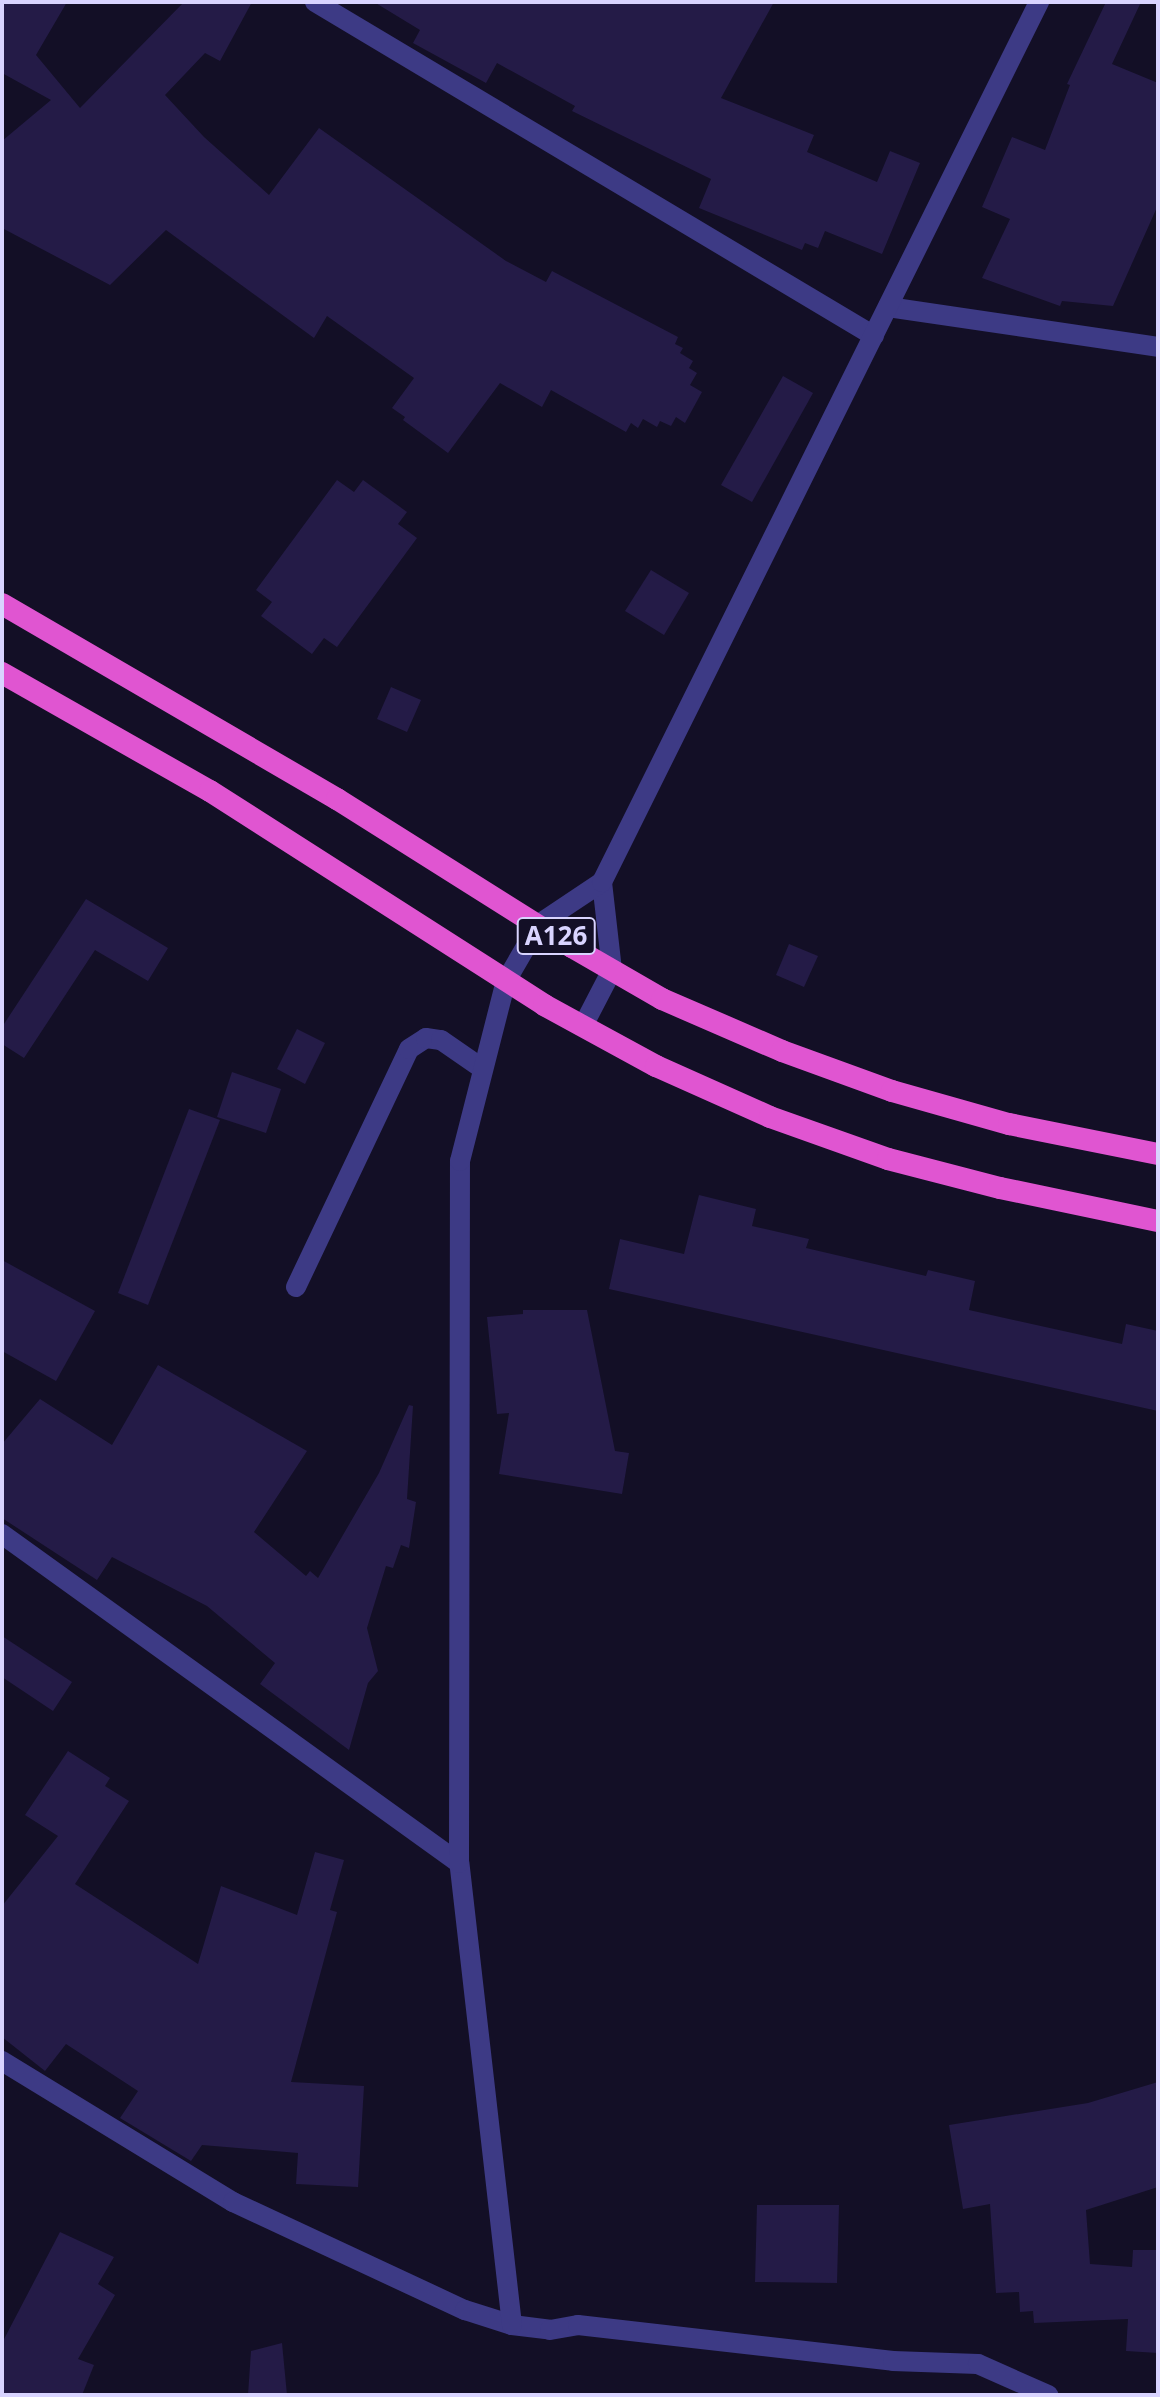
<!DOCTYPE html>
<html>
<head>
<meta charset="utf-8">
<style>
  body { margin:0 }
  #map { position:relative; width:1160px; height:2397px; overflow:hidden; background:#130f26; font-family:"Open Sans",sans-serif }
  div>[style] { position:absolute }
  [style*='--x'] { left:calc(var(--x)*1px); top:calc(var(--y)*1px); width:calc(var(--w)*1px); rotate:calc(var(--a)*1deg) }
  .building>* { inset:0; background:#241b47 }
  .service>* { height:20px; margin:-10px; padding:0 10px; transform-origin:10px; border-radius:10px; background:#3d3a85 }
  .minor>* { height:20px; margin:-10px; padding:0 10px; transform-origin:10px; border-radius:10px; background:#3d3a85 }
  .trunk>* { height:22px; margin:-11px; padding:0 11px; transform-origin:11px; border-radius:11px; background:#e055d1 }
  span { translate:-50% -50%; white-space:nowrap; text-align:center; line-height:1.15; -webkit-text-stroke:6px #130f26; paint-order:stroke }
  .shield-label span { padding:2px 6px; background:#130f26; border:2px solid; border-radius:6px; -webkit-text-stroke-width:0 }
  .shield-label { font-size:26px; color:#d9d4ff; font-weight:700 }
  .frame { position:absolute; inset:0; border:4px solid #d9d4ff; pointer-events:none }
</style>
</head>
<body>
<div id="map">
  <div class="building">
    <div style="clip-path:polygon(2px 2px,67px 2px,36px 55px,80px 108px,184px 2px,252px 2px,220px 61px,205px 53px,165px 95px,204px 137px,269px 195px,319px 128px,506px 261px,546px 282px,552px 271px,678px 337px,675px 344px,683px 348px,680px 353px,693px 361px,689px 368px,697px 373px,690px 385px,702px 392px,685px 423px,676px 417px,671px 426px,660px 421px,657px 427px,643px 419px,638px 428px,631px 423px,626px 432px,551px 390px,542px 407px,500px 383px,448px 453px,403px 420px,405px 417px,392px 408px,414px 378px,327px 316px,314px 338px,166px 230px,110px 285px,2px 228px,2px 141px,51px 100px,2px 73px)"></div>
    <div style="clip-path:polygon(374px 2px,774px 2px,721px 98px,814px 135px,807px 152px,877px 182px,890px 151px,920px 163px,882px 254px,825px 231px,818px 248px,805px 243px,802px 250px,699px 208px,711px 179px,572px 111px,575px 106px,497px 63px,486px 83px,413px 43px,420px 30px)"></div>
    <div style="clip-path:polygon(1106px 2px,1141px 2px,1112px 64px,1158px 83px,1158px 205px,1113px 306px,1062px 301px,1060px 306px,982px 278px,1010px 219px,982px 207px,1012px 137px,1045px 150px,1070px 85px,1067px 84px)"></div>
    <div style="clip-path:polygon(783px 376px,813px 393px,752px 502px,721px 485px)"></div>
    <div style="clip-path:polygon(337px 480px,354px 492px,363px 480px,407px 512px,398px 524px,417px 538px,337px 647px,324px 638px,312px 654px,261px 616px,272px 602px,256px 590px)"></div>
    <div style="clip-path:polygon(651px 570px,689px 593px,664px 635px,625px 611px)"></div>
    <div style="clip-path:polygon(391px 687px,421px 700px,407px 732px,377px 719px)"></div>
    <div style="clip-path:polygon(86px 899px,168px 948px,148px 981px,95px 950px,24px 1058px,2px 1044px,2px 1027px)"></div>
    <div style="clip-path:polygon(789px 944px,818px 956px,804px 987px,776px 975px)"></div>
    <div style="clip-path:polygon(297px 1029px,325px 1043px,305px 1084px,277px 1069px)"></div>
    <div style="clip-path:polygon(232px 1072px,281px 1089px,266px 1133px,217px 1117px)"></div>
    <div style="clip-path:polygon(189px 1109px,220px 1120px,148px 1305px,118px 1293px)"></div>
    <div style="clip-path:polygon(699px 1195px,756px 1209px,752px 1226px,809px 1239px,806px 1248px,926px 1276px,928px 1270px,975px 1281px,969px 1310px,1122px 1344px,1126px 1324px,1158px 1331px,1158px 1411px,609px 1289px,620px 1239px,684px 1254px)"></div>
    <div style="clip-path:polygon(2px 1260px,95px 1311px,56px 1381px,2px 1351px)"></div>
    <div style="clip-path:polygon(523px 1310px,587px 1310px,615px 1451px,629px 1453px,622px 1494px,499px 1474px,509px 1413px,497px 1414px,487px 1317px,523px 1314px)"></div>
    <div style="clip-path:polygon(158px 1365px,307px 1451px,254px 1532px,306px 1576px,310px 1571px,318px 1578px,379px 1473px,409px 1405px,413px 1406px,407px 1499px,416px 1502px,409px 1548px,401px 1545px,393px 1568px,386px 1566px,367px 1628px,378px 1671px,368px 1683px,349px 1750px,260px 1684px,275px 1663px,207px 1606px,112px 1557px,97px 1580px,2px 1518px,2px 1444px,40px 1399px,112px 1445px)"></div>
    <div style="clip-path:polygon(2px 1636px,72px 1682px,53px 1711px,2px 1677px)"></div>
    <div style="clip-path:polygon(68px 1751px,110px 1778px,105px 1786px,129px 1801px,75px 1884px,198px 1964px,221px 1886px,297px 1915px,315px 1852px,344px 1860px,330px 1910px,337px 1912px,291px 2082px,364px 2086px,358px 2187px,296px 2184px,298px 2153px,202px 2145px,191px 2161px,120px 2118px,138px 2091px,66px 2044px,45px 2071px,2px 2037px,2px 1906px,58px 1836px,25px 1815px)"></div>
    <div style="clip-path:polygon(1158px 2082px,1158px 2187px,1086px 2210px,1090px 2264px,1132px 2267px,1133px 2250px,1158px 2250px,1158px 2353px,1126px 2351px,1128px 2319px,1034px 2323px,1033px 2311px,1020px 2312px,1019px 2292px,996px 2293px,990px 2204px,963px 2209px,949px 2125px,1088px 2103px)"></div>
    <div style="clip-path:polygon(757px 2205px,839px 2205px,837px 2283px,755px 2282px)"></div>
    <div style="clip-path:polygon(60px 2232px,114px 2257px,98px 2284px,115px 2295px,78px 2359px,94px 2365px,82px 2395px,2px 2395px,2px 2343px)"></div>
    <div style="clip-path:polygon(282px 2343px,287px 2395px,248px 2395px,251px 2351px)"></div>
  </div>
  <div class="service">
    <div style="--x:296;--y:1287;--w:263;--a:-64.6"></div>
    <div style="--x:409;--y:1049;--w:20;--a:-33"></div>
    <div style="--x:426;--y:1038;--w:15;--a:8"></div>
    <div style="--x:441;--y:1040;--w:51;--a:34.6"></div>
  </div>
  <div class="minor">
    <div style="--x:315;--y:2;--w:651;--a:30.86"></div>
    <div style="--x:888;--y:307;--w:273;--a:8.4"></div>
    <div style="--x:583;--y:1026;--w:63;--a:-62.6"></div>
    <div style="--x:612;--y:970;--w:89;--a:-96.5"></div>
    <div style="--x:2;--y:1534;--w:563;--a:35.75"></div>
    <div style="--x:2;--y:2061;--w:271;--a:31.4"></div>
    <div style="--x:233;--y:2202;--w:256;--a:25"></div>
    <div style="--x:465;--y:2310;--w:49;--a:17.7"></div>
    <div style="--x:512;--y:2325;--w:38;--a:7"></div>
    <div style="--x:550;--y:2330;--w:28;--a:-10"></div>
    <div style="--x:578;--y:2325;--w:317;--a:6.5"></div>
    <div style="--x:893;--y:2361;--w:85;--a:2"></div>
    <div style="--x:978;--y:2364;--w:77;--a:23.9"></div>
    <div style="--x:512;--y:2325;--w:465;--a:-96.5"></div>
    <div style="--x:459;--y:1863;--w:702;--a:-89.92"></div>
    <div style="--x:460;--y:1161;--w:186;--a:-75.7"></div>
    <div style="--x:506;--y:981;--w:66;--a:-59.9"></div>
    <div style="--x:539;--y:924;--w:76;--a:-33.7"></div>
    <div style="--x:602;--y:882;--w:983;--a:-63.59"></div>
  </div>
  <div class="trunk">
    <div style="--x:2;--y:604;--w:388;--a:30.2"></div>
    <div style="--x:337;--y:799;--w:278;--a:32.2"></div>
    <div style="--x:572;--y:947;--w:104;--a:30"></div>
    <div style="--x:662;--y:999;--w:131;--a:23.4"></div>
    <div style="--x:782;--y:1051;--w:117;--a:20"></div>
    <div style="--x:892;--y:1091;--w:122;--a:15.8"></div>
    <div style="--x:1009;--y:1124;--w:152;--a:11.4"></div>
    <div style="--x:2;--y:673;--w:239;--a:29.6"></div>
    <div style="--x:210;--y:791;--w:397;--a:32.6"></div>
    <div style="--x:544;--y:1005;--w:128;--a:28.6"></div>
    <div style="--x:656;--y:1066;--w:125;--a:24.1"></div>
    <div style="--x:770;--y:1117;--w:125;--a:19.6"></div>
    <div style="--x:888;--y:1159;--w:116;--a:14.5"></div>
    <div style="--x:1000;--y:1188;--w:161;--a:11.8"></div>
  </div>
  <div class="shield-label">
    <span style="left:556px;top:936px">A126</span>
  </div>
  <div class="frame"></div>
</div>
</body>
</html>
